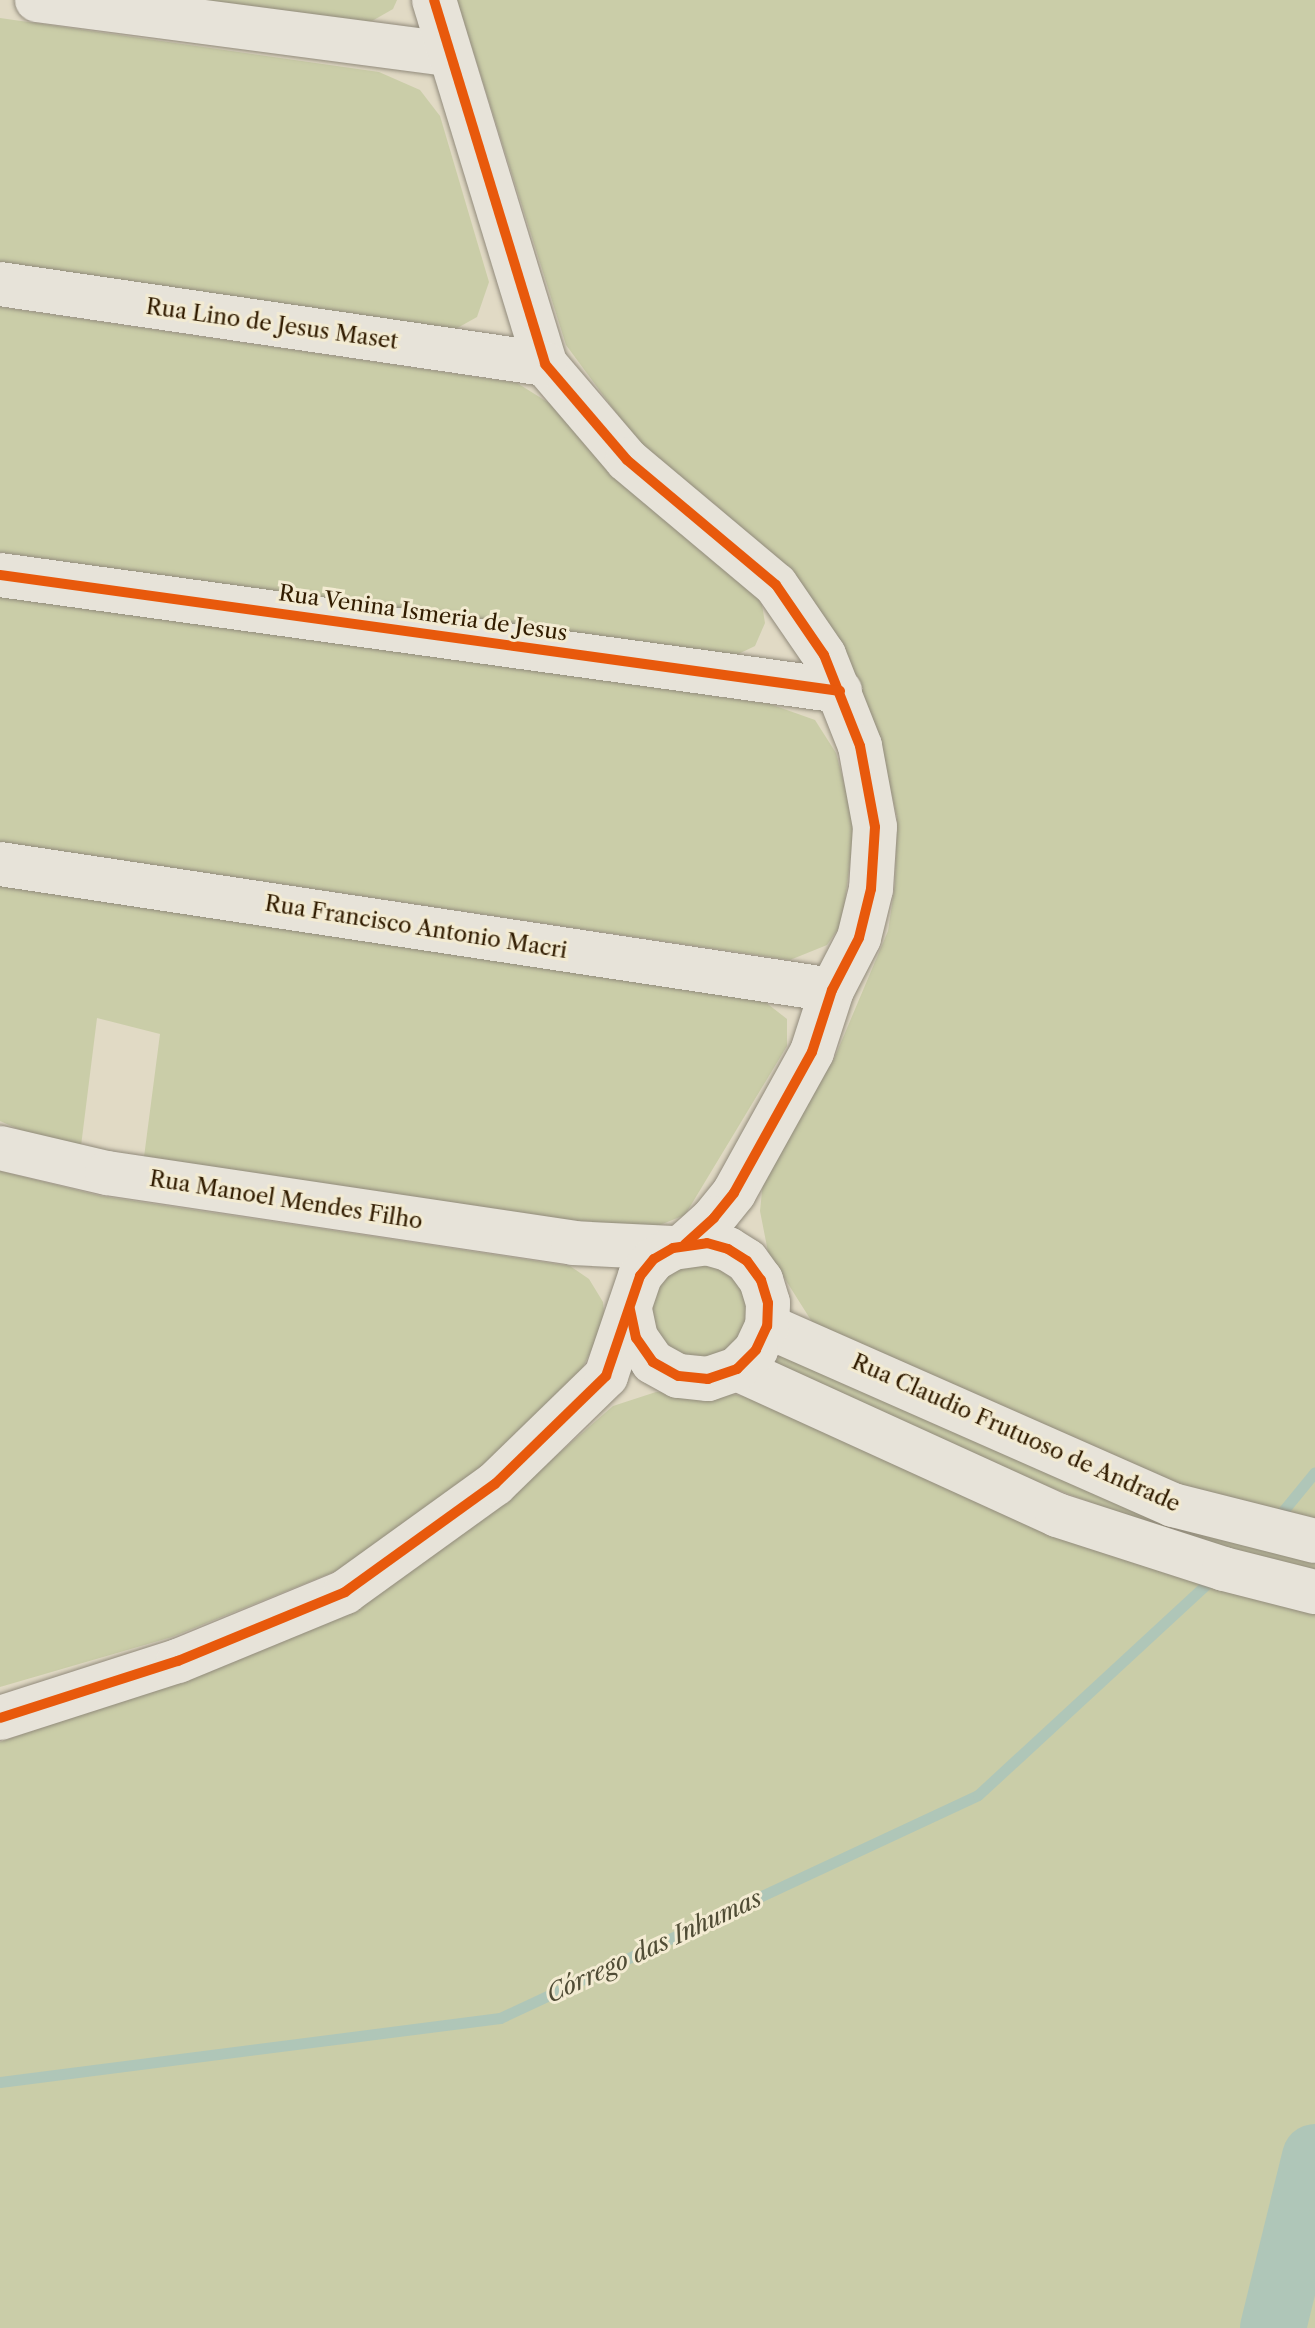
<!DOCTYPE html>
<html>
<head>
<meta charset="utf-8">
<style>
  body { margin:0 }
  #map { position:relative; width:1315px; height:2328px; overflow:hidden; background:#e1dac5; font-family:"Libre Caslon Text",serif }
  div>[style] { position:absolute }
  [style*='--x'] { left:calc(var(--x)*1px); top:calc(var(--y)*1px); width:calc(var(--w)*1px); rotate:calc(var(--a)*1deg) }
  .green>* { inset:0; background:#cacda8 }
  .stream>* { height:11px; margin:-5.5px; padding:0 5.5px; transform-origin:5.5px; border-radius:5.5px; background:#afc6b8 }
  .river>* { height:66px; margin:-33px; padding:0 33px; transform-origin:33px; border-radius:33px; background:#afc6b8 }
  .roads { filter:drop-shadow(0 0 2px #918a7b) drop-shadow(0 0 2px #918a7b) }
  .minor>* { height:44px; margin:-22px; padding:0 22px; transform-origin:22px; border-radius:22px; background:#e7e3d9 }
  .cycleway>* { height:10px; margin:-5px; padding:0 5px; transform-origin:5px; border-radius:5px; background:#e8590c }
  span { translate:-50% -50%; white-space:nowrap; text-align:center; line-height:1.15; -webkit-text-stroke:6px #f3ebd2; paint-order:stroke }
  .street-label { font-size:22px; color:#311c00 }
  .water-label { font-size:24px; color:#504c35; font-style:italic }
</style>
</head>
<body>
<div id="map">
  <div class="green">
    <div style="clip-path:polygon(169px 0,397px 0,393px 9px,358px 29px)"></div>
    <div style="clip-path:polygon(457px 0,1315px 0,1315px 1518px,1181px 1486px,814px 1325px,768px 1252px,760px 1211px,764px 1172px,834px 1059px,888px 931px,895px 884px,897px 817px,879px 739px,787px 574px,718px 507px,640px 445px,566px 345px)"></div>
    <div style="clip-path:polygon(0 18px,379px 72px,420px 90px,440px 116px,489px 282px,477px 317px,443px 336px,0 265px)"></div>
    <div style="clip-path:polygon(0 307px,517px 383px,549px 403px,611px 471px,745px 579px,762px 605px,765px 623px,755px 646px,730px 658px,0 552px)"></div>
    <div style="clip-path:polygon(0 594px,770px 704px,815px 720px,836px 753px,855px 824px,842px 923px,827px 945px,790px 960px,0 842px)"></div>
    <div style="clip-path:polygon(0 878px,755px 994px,787px 1019px,787px 1046px,685px 1215px,642px 1232px,144px 1157px,160px 1034px,97px 1018px,81px 1146px,43px 1140px,0 1121px)"></div>
    <div style="clip-path:polygon(0 1171px,101px 1196px,570px 1266px,589px 1279px,603px 1302px,605px 1322px,582px 1369px,479px 1472px,336px 1571px,172px 1637px,0 1687px)"></div>
    <div style="clip-path:polygon(697px 1262px,718px 1267px,743px 1288px,749px 1322px,724px 1356px,703px 1361px,668px 1350px,656px 1334px,650px 1300px,658px 1280px,677px 1266px)"></div>
    <div style="clip-path:polygon(782px 1353px,1315px 1557px,1315px 1574px,1162px 1529px,1039px 1483px,774px 1364px)"></div>
    <div style="clip-path:polygon(710px 1390px,759px 1399px,1315px 1612px,1315px 2328px,0 2328px,0 1742px,189px 1677px,510px 1496px,613px 1406px,656px 1392px)"></div>
  </div>
  <div class="stream">
    <div style="--x:1283;--y:1511;--w:50;--a:-50.6"></div>
    <div style="--x:0;--y:2082;--w:504;--a:-7.29"></div>
    <div style="--x:500;--y:2018;--w:527;--a:-25.01"></div>
    <div style="--x:978;--y:1795;--w:317;--a:-42.7"></div>
  </div>
  <div class="river">
    <div style="--x:1273;--y:2328;--w:176;--a:-76.2"></div>
  </div>
  <div class="roads">
    <div class="minor">
      <div style="--x:37;--y:0;--w:416;--a:7.5"></div>
      <div style="--x:434;--y:0;--w:381;--a:73"></div>
      <div style="--x:545;--y:364;--w:126;--a:49.5"></div>
      <div style="--x:627;--y:460;--w:194;--a:40"></div>
      <div style="--x:776;--y:585;--w:85;--a:55.6"></div>
      <div style="--x:824;--y:655;--w:98;--a:68.4"></div>
      <div style="--x:860;--y:746;--w:82;--a:79.5"></div>
      <div style="--x:875;--y:827;--w:62;--a:93.7"></div>
      <div style="--x:871;--y:889;--w:50;--a:103.8"></div>
      <div style="--x:859;--y:938;--w:59;--a:117.4"></div>
      <div style="--x:832;--y:990;--w:65;--a:107.9"></div>
      <div style="--x:812;--y:1052;--w:161;--a:119"></div>
      <div style="--x:734;--y:1193;--w:32;--a:129"></div>
      <div style="--x:714;--y:1218;--w:39;--a:138"></div>
      <div style="--x:0;--y:284;--w:551;--a:8.35"></div>
      <div style="--x:0;--y:575;--w:848;--a:7.86"></div>
      <div style="--x:0;--y:864;--w:841;--a:8.61"></div>
      <div style="--x:0;--y:1148;--w:110;--a:13.2"></div>
      <div style="--x:107;--y:1173;--w:471;--a:8.5"></div>
      <div style="--x:573;--y:1243;--w:100;--a:2.9"></div>
      <div style="--x:767;--y:1326;--w:444;--a:23.8"></div>
      <div style="--x:1173;--y:1505;--w:146;--a:14.2"></div>
      <div style="--x:737;--y:1369;--w:352;--a:24.5"></div>
      <div style="--x:1057;--y:1515;--w:176;--a:17.9"></div>
      <div style="--x:1224;--y:1569;--w:94;--a:14.2"></div>
      <div style="--x:0;--y:1718;--w:187;--a:-17.8"></div>
      <div style="--x:178;--y:1661;--w:181;--a:-22.4"></div>
      <div style="--x:345;--y:1592;--w:185;--a:-35.8"></div>
      <div style="--x:495;--y:1484;--w:155;--a:-44.2"></div>
      <div style="--x:606;--y:1376;--w:106;--a:-71.2"></div>
      <div style="--x:640;--y:1276;--w:22;--a:-51"></div>
      <div style="--x:654;--y:1259;--w:22;--a:-30"></div>
      <div style="--x:673;--y:1248;--w:34;--a:-8"></div>
      <div style="--x:707;--y:1243;--w:22;--a:16"></div>
      <div style="--x:728;--y:1249;--w:22;--a:32"></div>
      <div style="--x:747;--y:1261;--w:24;--a:54"></div>
      <div style="--x:761;--y:1280;--w:24;--a:73"></div>
      <div style="--x:768;--y:1303;--w:23;--a:92"></div>
      <div style="--x:767;--y:1326;--w:26;--a:115"></div>
      <div style="--x:756;--y:1350;--w:27;--a:135"></div>
      <div style="--x:737;--y:1369;--w:31;--a:161"></div>
      <div style="--x:708;--y:1379;--w:30;--a:-174"></div>
      <div style="--x:678;--y:1376;--w:29;--a:-151"></div>
      <div style="--x:653;--y:1362;--w:29;--a:-125"></div>
      <div style="--x:636;--y:1338;--w:29;--a:-102"></div>
    </div>
  </div>
  <div class="cycleway">
    <div style="--x:434;--y:0;--w:381;--a:73"></div>
    <div style="--x:545;--y:364;--w:126;--a:49.5"></div>
    <div style="--x:627;--y:460;--w:194;--a:40"></div>
    <div style="--x:776;--y:585;--w:85;--a:55.6"></div>
    <div style="--x:824;--y:655;--w:98;--a:68.4"></div>
    <div style="--x:860;--y:746;--w:82;--a:79.5"></div>
    <div style="--x:875;--y:827;--w:62;--a:93.7"></div>
    <div style="--x:871;--y:889;--w:50;--a:103.8"></div>
    <div style="--x:859;--y:938;--w:59;--a:117.4"></div>
    <div style="--x:832;--y:990;--w:65;--a:107.9"></div>
    <div style="--x:812;--y:1052;--w:161;--a:119"></div>
    <div style="--x:734;--y:1193;--w:32;--a:129"></div>
    <div style="--x:714;--y:1218;--w:39;--a:138"></div>
    <div style="--x:0;--y:575;--w:848;--a:7.86"></div>
    <div style="--x:0;--y:1718;--w:187;--a:-17.8"></div>
    <div style="--x:178;--y:1661;--w:181;--a:-22.4"></div>
    <div style="--x:345;--y:1592;--w:185;--a:-35.8"></div>
    <div style="--x:495;--y:1484;--w:155;--a:-44.2"></div>
    <div style="--x:606;--y:1376;--w:106;--a:-71.2"></div>
    <div style="--x:640;--y:1276;--w:22;--a:-51"></div>
    <div style="--x:654;--y:1259;--w:22;--a:-30"></div>
    <div style="--x:673;--y:1248;--w:34;--a:-8"></div>
    <div style="--x:707;--y:1243;--w:22;--a:16"></div>
    <div style="--x:728;--y:1249;--w:22;--a:32"></div>
    <div style="--x:747;--y:1261;--w:24;--a:54"></div>
    <div style="--x:761;--y:1280;--w:24;--a:73"></div>
    <div style="--x:768;--y:1303;--w:23;--a:92"></div>
    <div style="--x:767;--y:1326;--w:26;--a:115"></div>
    <div style="--x:756;--y:1350;--w:27;--a:135"></div>
    <div style="--x:737;--y:1369;--w:31;--a:161"></div>
    <div style="--x:708;--y:1379;--w:30;--a:-174"></div>
    <div style="--x:678;--y:1376;--w:29;--a:-151"></div>
    <div style="--x:653;--y:1362;--w:29;--a:-125"></div>
    <div style="--x:636;--y:1338;--w:29;--a:-102"></div>
  </div>
  <div class="street-label">
    <span style="left:272px;top:324px;rotate:8deg">Rua Lino de Jesus Maset</span>
    <span style="left:423px;top:613px;rotate:8deg">Rua Venina Ismeria de Jesus</span>
    <span style="left:416px;top:927px;rotate:9deg">Rua Francisco Antonio Macri</span>
    <span style="left:286px;top:1200px;rotate:9deg">Rua Manoel Mendes Filho</span>
    <span style="left:1016px;top:1433px;rotate:24deg">Rua Claudio Frutuoso de Andrade</span>
  </div>
  <div class="water-label">
    <span style="left:654px;top:1946px;rotate:-25deg">Córrego das Inhumas</span>
  </div>
</div>
</body>
</html>
